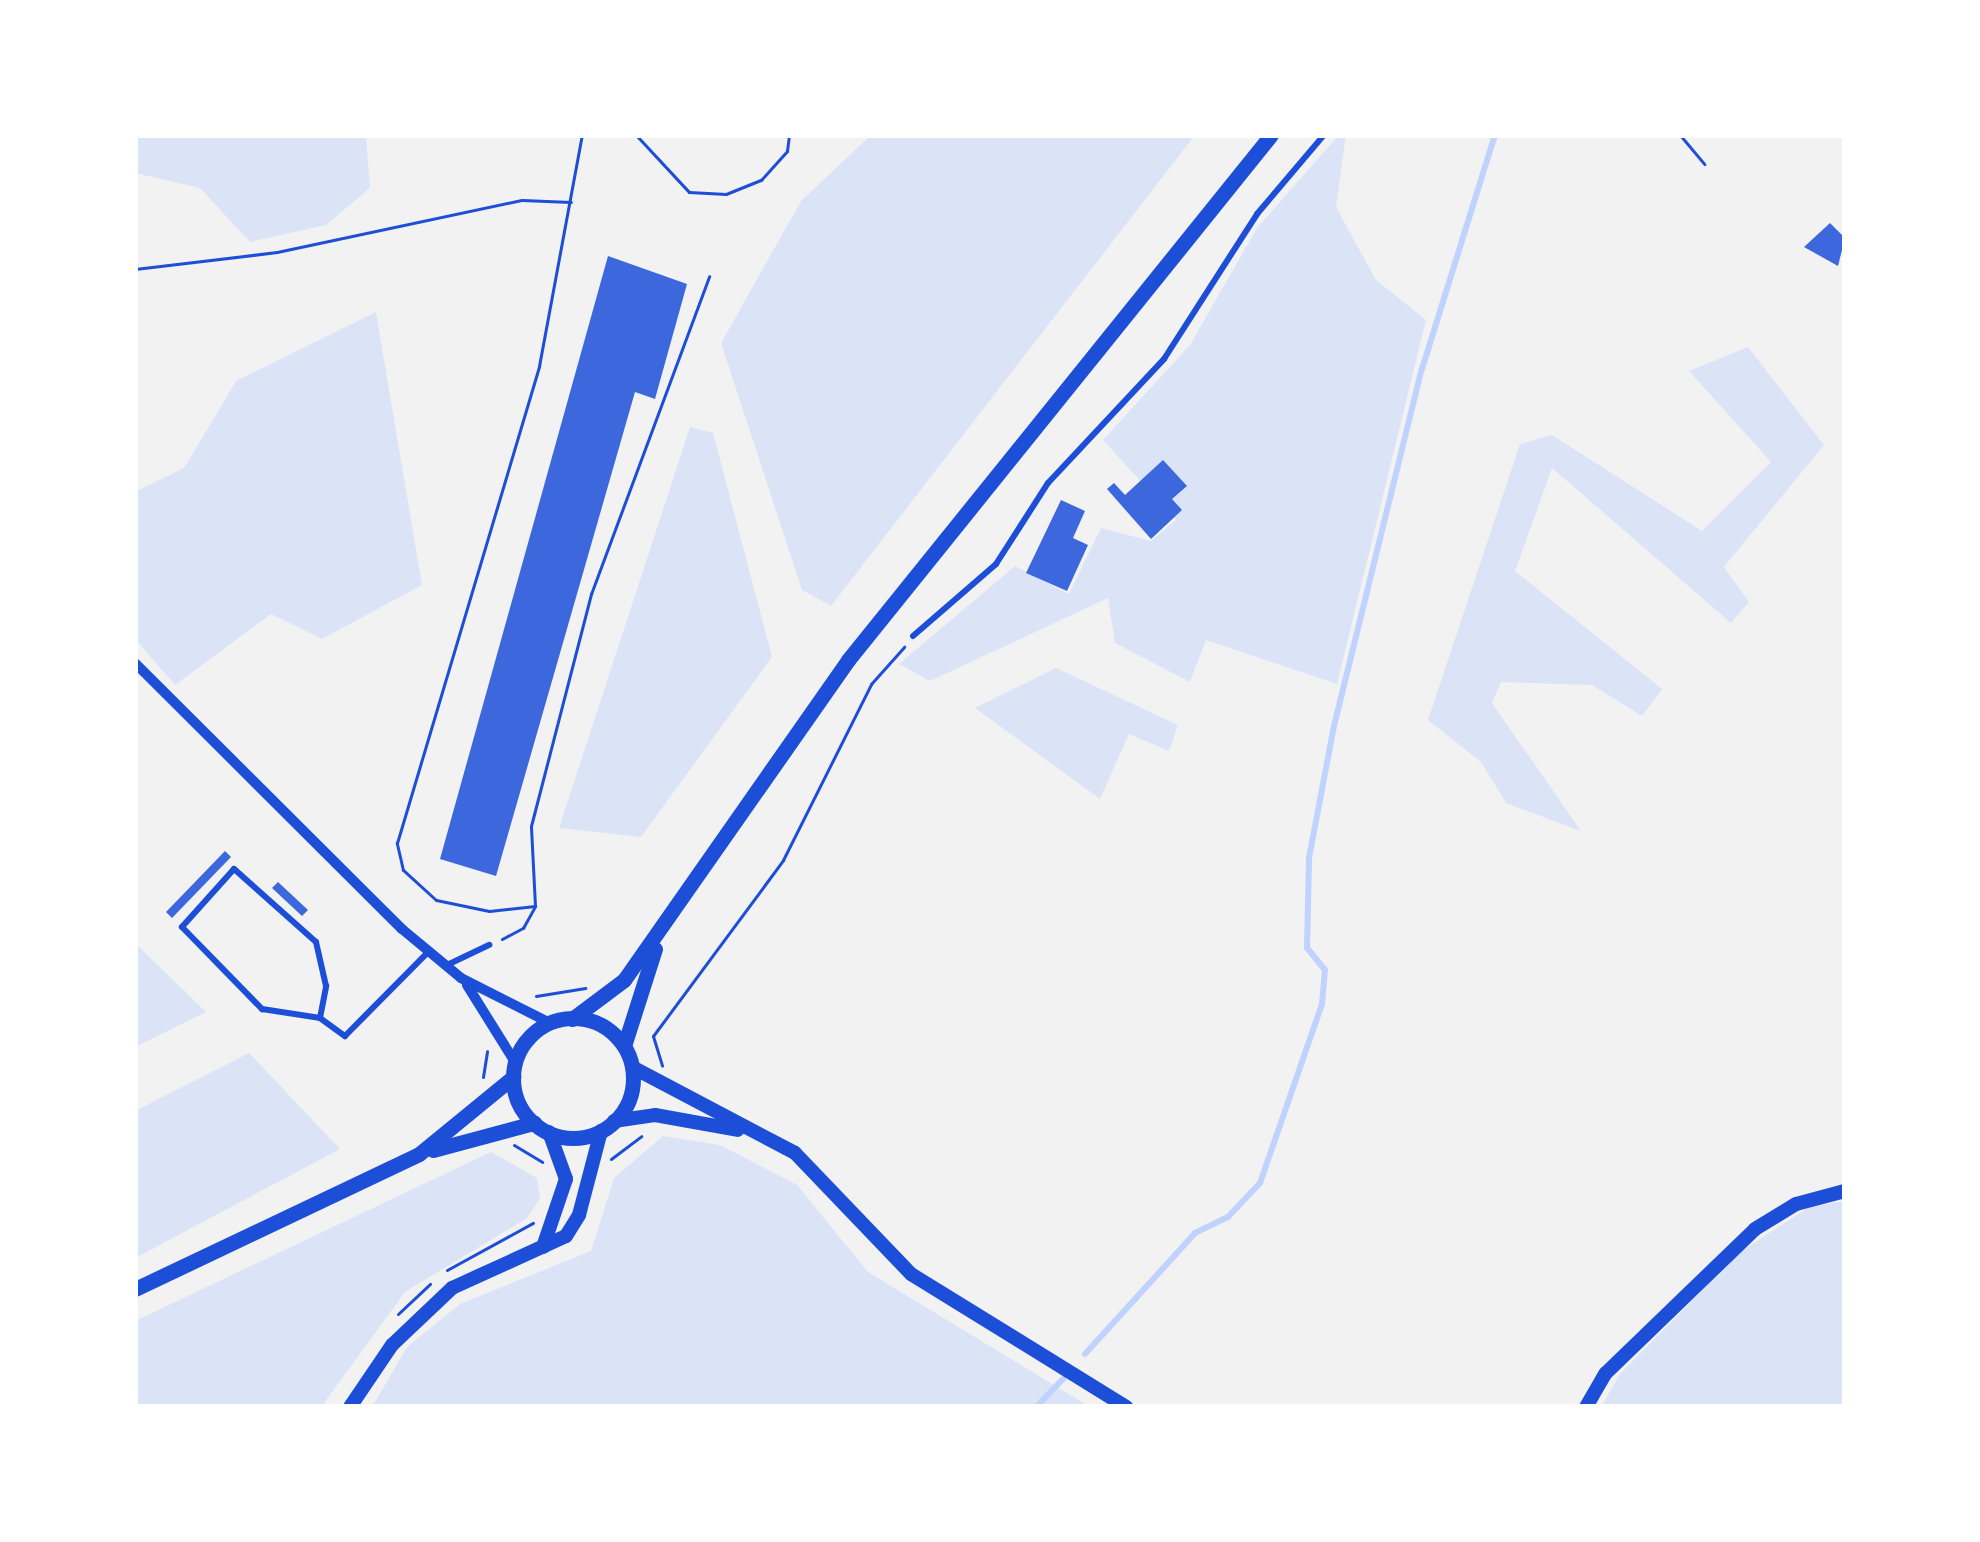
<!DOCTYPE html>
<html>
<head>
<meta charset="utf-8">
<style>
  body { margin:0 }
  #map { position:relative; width:1980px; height:1542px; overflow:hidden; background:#f2f2f2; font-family:"Zilla Slab",serif }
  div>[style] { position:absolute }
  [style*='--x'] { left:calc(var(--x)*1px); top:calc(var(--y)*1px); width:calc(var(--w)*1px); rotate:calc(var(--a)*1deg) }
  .green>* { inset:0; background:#dbe4f7 }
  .stream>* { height:6px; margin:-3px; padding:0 3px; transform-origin:3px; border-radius:3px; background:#bfd3fe }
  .building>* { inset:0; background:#3d67dc }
  .path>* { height:3px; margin:-1.5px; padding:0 1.5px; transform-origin:1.5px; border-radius:1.5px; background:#1d4ed8 }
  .service>* { height:6px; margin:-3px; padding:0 3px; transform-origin:3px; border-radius:3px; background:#1d4ed8 }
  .minor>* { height:10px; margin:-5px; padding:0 5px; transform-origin:5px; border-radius:5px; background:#1d4ed8 }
  .tertiary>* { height:14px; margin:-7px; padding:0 7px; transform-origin:7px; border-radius:7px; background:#1d4ed8 }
  .secondary>* { height:15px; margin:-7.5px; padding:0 7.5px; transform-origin:7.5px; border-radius:7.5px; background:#1d4ed8 }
  .secondary>.ring { margin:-7.5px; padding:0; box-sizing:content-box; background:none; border:15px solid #1d4ed8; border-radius:50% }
  span { translate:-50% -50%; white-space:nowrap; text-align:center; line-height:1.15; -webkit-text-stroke:9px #fff; paint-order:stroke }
  .frame { position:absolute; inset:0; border:138px solid #fff; pointer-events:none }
</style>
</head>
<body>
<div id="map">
  <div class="green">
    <div style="clip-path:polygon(135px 135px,366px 135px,370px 188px,326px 225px,250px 242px,200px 188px,135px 173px)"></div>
    <div style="clip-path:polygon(871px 135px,1195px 135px,831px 606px,802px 590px,721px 343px,801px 201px)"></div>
    <div style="clip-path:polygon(1339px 135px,1346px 135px,1336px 207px,1376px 280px,1426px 320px,1337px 684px,1206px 640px,1190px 682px,1115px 643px,1108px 598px,930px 681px,899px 664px,1015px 566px,1069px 594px,1101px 528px,1151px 541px,1176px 520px,1103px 440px,1190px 345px,1257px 228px)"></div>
    <div style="clip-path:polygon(376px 312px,422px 585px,322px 639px,271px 614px,175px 685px,135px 639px,135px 492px,184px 468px,236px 381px)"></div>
    <div style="clip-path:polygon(1748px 347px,1824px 445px,1724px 567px,1749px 602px,1731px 623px,1552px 468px,1515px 571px,1662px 689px,1642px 716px,1592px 685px,1501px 682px,1492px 703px,1581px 831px,1506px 803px,1481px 762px,1428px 720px,1520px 444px,1552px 435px,1702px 531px,1771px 462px,1689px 371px)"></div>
    <div style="clip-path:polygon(690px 427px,713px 433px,772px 657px,641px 837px,559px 828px)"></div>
    <div style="clip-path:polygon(1056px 668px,1178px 725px,1169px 751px,1129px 734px,1100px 799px,975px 708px)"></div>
    <div style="clip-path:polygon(135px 943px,206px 1012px,135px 1047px)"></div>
    <div style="clip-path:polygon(249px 1053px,340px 1149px,135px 1258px,135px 1111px)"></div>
    <div style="clip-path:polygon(663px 1136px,720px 1145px,797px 1185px,868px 1272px,1090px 1407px,372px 1407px,407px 1347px,460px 1304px,591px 1251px,614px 1178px)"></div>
    <div style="clip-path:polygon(491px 1152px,537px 1178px,540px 1198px,527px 1218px,405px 1292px,321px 1407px,135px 1407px,135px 1321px)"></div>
    <div style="clip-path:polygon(1845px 1201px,1845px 1407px,1601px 1407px,1619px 1375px,1740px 1252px,1809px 1207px)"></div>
  </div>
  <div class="stream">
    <div style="--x:1085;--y:1354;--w:164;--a:-47.7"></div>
    <div style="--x:1195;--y:1233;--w:37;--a:-26"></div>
    <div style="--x:1228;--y:1217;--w:47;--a:-46.7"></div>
    <div style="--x:1260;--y:1183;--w:189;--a:-70.9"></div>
    <div style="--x:1322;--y:1004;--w:34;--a:-85"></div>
    <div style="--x:1325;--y:970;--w:28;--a:-129"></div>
    <div style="--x:1307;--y:948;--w:90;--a:-88.7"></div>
    <div style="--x:1309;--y:858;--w:134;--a:-79.3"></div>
    <div style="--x:1334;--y:726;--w:368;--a:-76.2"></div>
    <div style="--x:1422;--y:369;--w:245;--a:-72.7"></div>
    <div style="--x:1036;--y:1407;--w:39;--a:-46"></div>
  </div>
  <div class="building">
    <div style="clip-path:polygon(1830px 223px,1845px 238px,1838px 266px,1804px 247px)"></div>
    <div style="clip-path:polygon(608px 256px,687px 284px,655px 399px,635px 392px,496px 876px,440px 859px)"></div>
    <div style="clip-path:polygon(1163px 460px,1187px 486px,1172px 499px,1182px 510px,1151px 539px,1107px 489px,1114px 483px,1125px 495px)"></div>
    <div style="clip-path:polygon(1061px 500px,1085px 511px,1073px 538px,1088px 545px,1067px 591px,1026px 573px)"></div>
    <div style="clip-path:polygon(225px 851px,231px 857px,172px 918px,166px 912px)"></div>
    <div style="clip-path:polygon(278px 882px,308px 910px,302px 916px,272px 888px)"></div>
  </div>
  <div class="path">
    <div style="--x:636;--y:135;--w:78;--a:47.1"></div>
    <div style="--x:689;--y:192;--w:37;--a:3"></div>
    <div style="--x:726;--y:194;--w:38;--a:-22"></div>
    <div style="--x:761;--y:180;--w:39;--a:-48"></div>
    <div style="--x:787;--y:151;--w:16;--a:-83"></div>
    <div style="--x:1680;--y:135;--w:38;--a:50"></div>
    <div style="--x:135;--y:269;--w:143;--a:-6.8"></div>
    <div style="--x:277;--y:252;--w:250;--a:-12"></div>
    <div style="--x:522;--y:200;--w:49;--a:2.3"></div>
    <div style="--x:535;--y:906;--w:46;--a:173.8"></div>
    <div style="--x:489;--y:911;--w:54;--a:-168.3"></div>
    <div style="--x:436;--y:900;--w:45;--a:-137.7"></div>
    <div style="--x:403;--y:870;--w:28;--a:-103"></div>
    <div style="--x:397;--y:843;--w:498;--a:-73.4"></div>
    <div style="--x:539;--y:366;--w:235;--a:-79.5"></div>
    <div style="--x:502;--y:939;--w:24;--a:-28"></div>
    <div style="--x:523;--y:928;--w:25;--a:-61"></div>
    <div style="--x:535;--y:906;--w:80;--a:-92.9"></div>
    <div style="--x:531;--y:826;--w:240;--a:-75.5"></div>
    <div style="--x:591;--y:594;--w:339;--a:-69.6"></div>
    <div style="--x:536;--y:996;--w:50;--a:-9.3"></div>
    <div style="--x:653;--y:1036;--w:219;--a:-53.5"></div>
    <div style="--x:783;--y:860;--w:197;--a:-63.4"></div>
    <div style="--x:871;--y:684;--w:50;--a:-48.3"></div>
    <div style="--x:653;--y:1036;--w:31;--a:73"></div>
    <div style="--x:483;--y:1077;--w:26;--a:-81"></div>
    <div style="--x:514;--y:1145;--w:33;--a:31"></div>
    <div style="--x:611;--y:1159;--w:38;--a:-37"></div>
    <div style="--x:447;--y:1270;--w:98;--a:-28.7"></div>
    <div style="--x:398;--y:1314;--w:44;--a:-43.2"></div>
  </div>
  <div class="service">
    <div style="--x:913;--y:636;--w:110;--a:-40.9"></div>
    <div style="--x:996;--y:564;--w:96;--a:-57.3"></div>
    <div style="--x:1048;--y:483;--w:170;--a:-46.9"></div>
    <div style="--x:1164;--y:359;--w:172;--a:-57.3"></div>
    <div style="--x:1257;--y:214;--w:104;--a:-49.7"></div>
    <div style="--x:447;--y:965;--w:47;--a:-25.5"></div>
    <div style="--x:320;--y:1018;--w:33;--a:-79"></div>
    <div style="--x:326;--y:986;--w:45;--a:-102.8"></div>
    <div style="--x:316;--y:942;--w:110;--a:-138.3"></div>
    <div style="--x:234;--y:869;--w:78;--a:131.9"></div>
    <div style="--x:182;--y:927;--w:115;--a:45.7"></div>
    <div style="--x:262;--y:1009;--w:59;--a:8.8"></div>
    <div style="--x:320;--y:1018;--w:31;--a:36"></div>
    <div style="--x:345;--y:1036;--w:117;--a:-45.3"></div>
  </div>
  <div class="minor">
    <div style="--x:135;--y:663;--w:377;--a:44.9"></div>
    <div style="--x:402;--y:929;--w:77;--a:39.7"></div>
    <div style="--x:461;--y:978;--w:100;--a:26.8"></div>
    <div style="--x:467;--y:985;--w:91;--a:58.1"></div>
  </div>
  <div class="tertiary">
    <div style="--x:632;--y:1067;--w:184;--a:27.8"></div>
    <div style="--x:795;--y:1153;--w:168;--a:46.2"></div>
    <div style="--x:911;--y:1274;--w:253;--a:31.7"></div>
    <div style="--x:614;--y:1121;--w:41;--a:-8.3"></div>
    <div style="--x:655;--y:1115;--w:84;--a:10.2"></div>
    <div style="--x:543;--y:1247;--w:72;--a:-71.3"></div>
    <div style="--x:566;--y:1179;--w:50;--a:-109.9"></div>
    <div style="--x:350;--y:1407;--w:75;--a:-55.9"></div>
    <div style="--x:392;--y:1345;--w:83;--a:-43.5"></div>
    <div style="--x:452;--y:1288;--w:125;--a:-24.5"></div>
    <div style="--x:566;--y:1236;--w:25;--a:-58"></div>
    <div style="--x:579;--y:1215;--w:87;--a:-75.3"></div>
    <div style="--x:1586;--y:1407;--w:39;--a:-60"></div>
    <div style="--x:1606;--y:1373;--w:207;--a:-44"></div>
    <div style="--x:1755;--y:1229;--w:48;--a:-31.4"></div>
    <div style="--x:1796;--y:1204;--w:51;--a:-14.9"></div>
  </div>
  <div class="secondary">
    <div class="ring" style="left:513px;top:1018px;width:105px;height:105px"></div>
    <div style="--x:572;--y:1019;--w:65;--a:-36.9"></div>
    <div style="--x:624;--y:980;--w:391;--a:-55"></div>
    <div style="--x:848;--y:660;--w:674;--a:-51.14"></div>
    <div style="--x:624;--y:1046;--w:102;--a:-72.3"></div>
    <div style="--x:433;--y:1150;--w:105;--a:-15"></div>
    <div style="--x:135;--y:1289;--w:314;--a:-25.4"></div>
    <div style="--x:419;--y:1154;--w:122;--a:-39.3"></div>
  </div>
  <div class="frame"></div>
</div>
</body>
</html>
